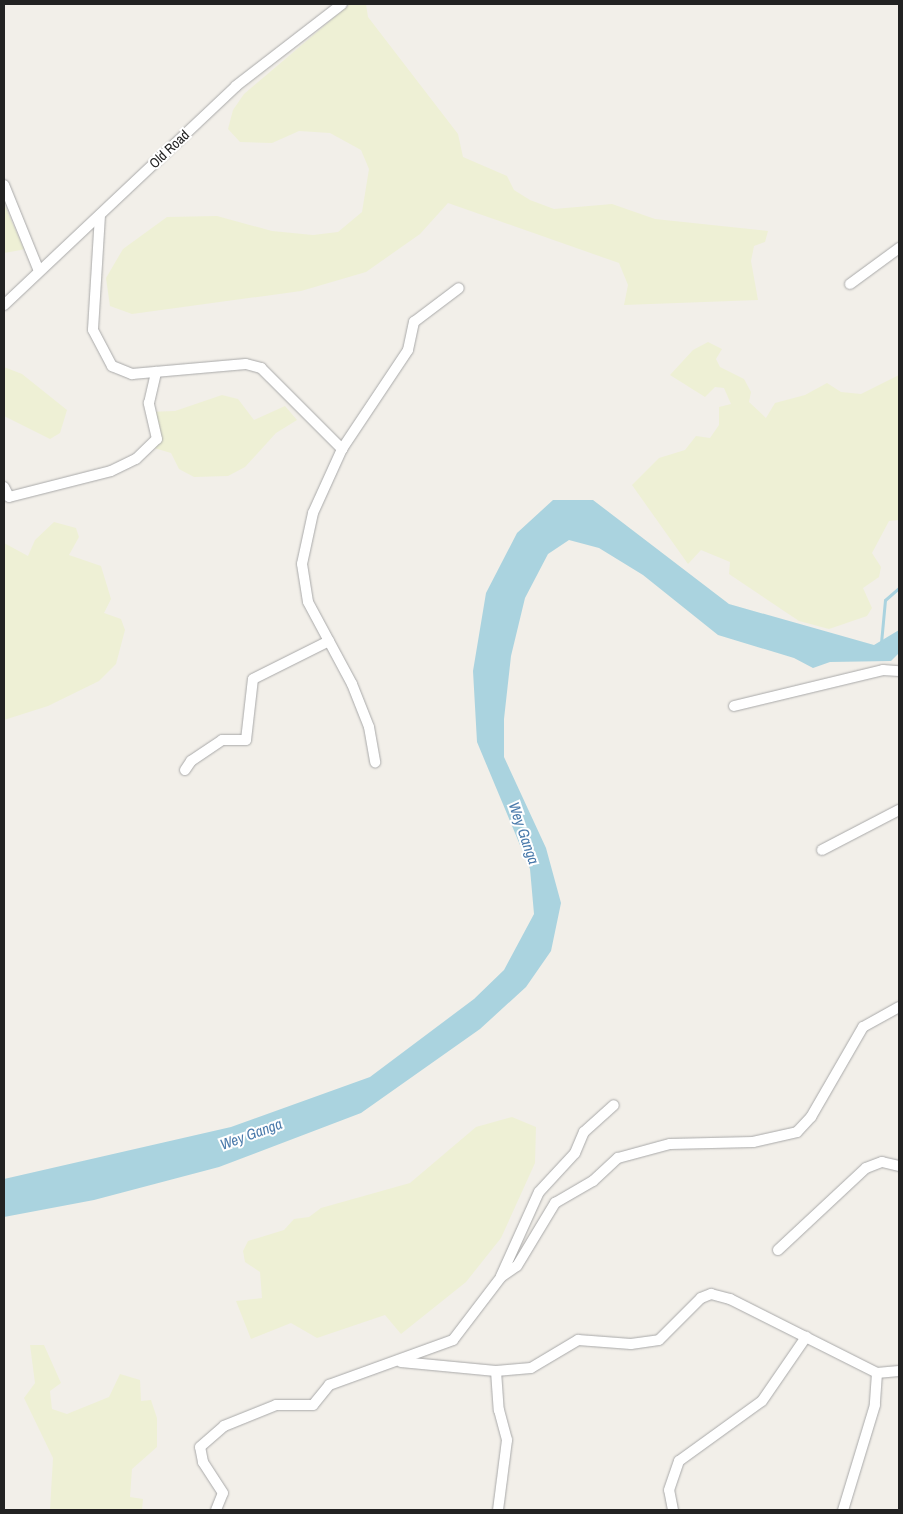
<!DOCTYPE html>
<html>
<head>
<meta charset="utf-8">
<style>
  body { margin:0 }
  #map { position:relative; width:903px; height:1514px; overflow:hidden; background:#f2efe9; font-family:"Archivo Narrow",sans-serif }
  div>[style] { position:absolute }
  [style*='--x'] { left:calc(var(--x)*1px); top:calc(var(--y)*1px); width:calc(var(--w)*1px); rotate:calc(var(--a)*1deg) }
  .farmland>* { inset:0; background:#eef0d5 }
  .water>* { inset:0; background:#aad3df }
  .stream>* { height:3px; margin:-1.5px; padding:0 1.5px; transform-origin:1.5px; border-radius:1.5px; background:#aad3df }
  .roads { filter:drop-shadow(0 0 1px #a9a9a9) drop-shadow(0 0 1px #a9a9a9) }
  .minor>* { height:10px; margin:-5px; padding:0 5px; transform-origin:5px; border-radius:5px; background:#fff }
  span { translate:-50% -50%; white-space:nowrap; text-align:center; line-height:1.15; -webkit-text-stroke:4px #fff; paint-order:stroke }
  .street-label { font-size:14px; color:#222 }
  .water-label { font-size:15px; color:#4a7aab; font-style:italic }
  .frame { position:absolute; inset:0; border:5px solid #222; pointer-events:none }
</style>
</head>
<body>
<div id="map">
  <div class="farmland">
    <div style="clip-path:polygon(350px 4px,366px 4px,368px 17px,458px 134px,463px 157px,507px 176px,514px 190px,530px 200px,554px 209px,612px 204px,655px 219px,768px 231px,765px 242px,754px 246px,751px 261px,758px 300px,624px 305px,628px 285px,619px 263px,448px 203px,420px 234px,366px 272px,301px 291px,132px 314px,110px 306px,106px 278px,123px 249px,167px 217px,217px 216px,272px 231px,313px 235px,338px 232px,362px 212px,369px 169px,361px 150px,330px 133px,299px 131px,272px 143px,240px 142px,228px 129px,233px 110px,244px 94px)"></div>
    <div style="clip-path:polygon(4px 204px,24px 249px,21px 250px,4px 253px)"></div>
    <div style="clip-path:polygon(708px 342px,722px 349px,716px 359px,720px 367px,744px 379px,751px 392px,749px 402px,766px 418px,775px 403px,805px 395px,827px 383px,841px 392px,861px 394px,899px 375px,899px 520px,889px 521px,872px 553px,881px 567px,879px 577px,863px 588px,872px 608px,867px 616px,829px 629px,799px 621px,729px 574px,730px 562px,701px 550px,688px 564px,632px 485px,659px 458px,685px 450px,696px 436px,710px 438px,719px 425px,719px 407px,731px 404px,724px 388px,715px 387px,705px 397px,670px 375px,693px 350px)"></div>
    <div style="clip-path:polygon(4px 367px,22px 374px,67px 410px,60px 433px,50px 439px,4px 416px)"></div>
    <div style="clip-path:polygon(222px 395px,238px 399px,254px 420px,285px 406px,297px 420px,276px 433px,245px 467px,228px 476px,194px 477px,179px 469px,171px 453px,154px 448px,147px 412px,175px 411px)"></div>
    <div style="clip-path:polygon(54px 522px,76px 528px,79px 537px,69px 555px,101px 566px,111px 599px,104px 613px,121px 619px,125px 630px,116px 664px,99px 681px,48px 706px,4px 720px,4px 543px,28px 556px,35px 540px)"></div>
    <div style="clip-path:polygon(512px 1117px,536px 1127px,535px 1163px,501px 1238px,466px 1282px,401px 1334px,385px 1315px,317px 1338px,291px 1323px,251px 1339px,236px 1301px,262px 1298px,260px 1272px,245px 1262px,243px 1251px,248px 1241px,284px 1230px,294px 1219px,309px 1217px,321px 1208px,410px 1183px,476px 1127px)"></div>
    <div style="clip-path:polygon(30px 1345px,44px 1345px,61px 1383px,50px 1391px,52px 1409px,67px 1414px,109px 1397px,120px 1374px,140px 1380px,141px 1401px,151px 1400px,157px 1418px,157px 1447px,132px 1469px,130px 1497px,143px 1499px,142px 1510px,50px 1510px,53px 1458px,24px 1398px,35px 1383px)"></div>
  </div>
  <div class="water">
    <div style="clip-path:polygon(553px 500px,593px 500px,729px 604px,874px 645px,899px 630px,899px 653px,891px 661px,830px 662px,813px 668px,794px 658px,718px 635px,643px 575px,599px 548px,569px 540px,548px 554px,525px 598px,511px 656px,504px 719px,504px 757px,546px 848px,561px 903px,551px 951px,526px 987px,480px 1029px,361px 1113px,219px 1167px,94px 1200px,4px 1217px,4px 1179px,231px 1127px,370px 1077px,474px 999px,504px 970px,534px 914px,530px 869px,477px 742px,473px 671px,486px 593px,517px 533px)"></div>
  </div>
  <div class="stream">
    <div style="--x:881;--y:643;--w:43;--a:-84.7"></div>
    <div style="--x:885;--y:600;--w:18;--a:-41"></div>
  </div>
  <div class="roads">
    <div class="minor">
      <div style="--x:4;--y:185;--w:93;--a:67.9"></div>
      <div style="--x:100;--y:215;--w:115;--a:93.5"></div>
      <div style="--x:93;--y:330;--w:41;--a:62.2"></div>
      <div style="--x:112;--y:366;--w:22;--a:22"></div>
      <div style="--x:132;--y:374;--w:114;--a:-5"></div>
      <div style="--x:246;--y:364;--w:16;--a:15"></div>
      <div style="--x:261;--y:368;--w:115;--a:45"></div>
      <div style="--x:342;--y:449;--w:70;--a:114.4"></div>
      <div style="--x:313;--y:513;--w:52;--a:102.2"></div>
      <div style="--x:302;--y:564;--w:38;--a:81"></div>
      <div style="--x:308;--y:602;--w:93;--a:61.8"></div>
      <div style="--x:352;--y:684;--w:46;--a:68.4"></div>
      <div style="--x:369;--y:727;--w:36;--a:80"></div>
      <div style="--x:850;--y:284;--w:61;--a:-36.3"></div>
      <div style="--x:4;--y:305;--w:319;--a:-43.3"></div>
      <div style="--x:236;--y:86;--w:134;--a:-37.7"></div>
      <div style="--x:342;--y:449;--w:119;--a:-56.3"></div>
      <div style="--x:408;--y:350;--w:29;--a:-78"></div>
      <div style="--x:414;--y:322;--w:56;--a:-37.1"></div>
      <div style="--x:4;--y:487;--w:11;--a:63"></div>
      <div style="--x:9;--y:497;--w:105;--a:-14.3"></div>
      <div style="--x:111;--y:471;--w:28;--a:-26"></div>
      <div style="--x:136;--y:459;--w:29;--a:-44"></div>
      <div style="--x:157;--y:439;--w:37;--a:-103"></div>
      <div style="--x:149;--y:403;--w:32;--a:-77"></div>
      <div style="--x:734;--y:706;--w:153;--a:-13.6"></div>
      <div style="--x:883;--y:670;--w:16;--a:4"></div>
      <div style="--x:185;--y:770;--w:11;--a:-56"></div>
      <div style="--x:191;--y:761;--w:37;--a:-34"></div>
      <div style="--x:222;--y:740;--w:24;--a:0"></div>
      <div style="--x:246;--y:740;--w:61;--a:-83.5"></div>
      <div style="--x:253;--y:679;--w:85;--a:-26.6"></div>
      <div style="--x:822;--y:850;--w:87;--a:-27.5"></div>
      <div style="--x:778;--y:1250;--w:120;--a:-43"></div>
      <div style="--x:866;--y:1168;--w:17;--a:-21"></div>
      <div style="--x:882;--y:1162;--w:17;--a:13"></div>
      <div style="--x:501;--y:1276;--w:92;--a:-65.7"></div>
      <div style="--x:539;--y:1192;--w:53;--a:-47.3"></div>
      <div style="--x:575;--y:1153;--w:23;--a:-67"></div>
      <div style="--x:584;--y:1132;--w:40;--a:-42"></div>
      <div style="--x:401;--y:1362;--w:95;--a:5.4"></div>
      <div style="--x:496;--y:1371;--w:35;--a:-5"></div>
      <div style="--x:531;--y:1368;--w:55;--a:-30.8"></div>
      <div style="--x:578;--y:1340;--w:53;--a:4.3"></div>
      <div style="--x:631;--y:1344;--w:28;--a:-8"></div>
      <div style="--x:659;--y:1340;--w:59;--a:-45"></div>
      <div style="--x:701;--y:1298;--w:11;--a:-22"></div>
      <div style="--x:711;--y:1294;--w:20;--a:15"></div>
      <div style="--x:730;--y:1299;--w:165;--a:26.7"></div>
      <div style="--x:877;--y:1373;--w:32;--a:94"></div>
      <div style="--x:875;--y:1405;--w:110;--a:106.9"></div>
      <div style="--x:496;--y:1371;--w:39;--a:86"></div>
      <div style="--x:499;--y:1410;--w:31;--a:75"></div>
      <div style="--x:507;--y:1440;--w:71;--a:97.3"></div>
      <div style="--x:877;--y:1373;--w:22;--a:-5"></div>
      <div style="--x:216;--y:1510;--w:18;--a:-68"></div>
      <div style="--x:223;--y:1493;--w:37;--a:-123"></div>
      <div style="--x:203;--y:1462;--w:15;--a:-101"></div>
      <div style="--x:200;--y:1447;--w:32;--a:-41"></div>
      <div style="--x:224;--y:1426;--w:56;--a:-22"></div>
      <div style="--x:276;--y:1405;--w:37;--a:0"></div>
      <div style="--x:313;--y:1405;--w:26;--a:-51"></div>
      <div style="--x:329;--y:1385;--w:132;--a:-19.9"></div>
      <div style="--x:453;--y:1340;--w:79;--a:-52.7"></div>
      <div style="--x:501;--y:1277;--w:19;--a:-35"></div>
      <div style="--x:517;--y:1266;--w:74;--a:-58.9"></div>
      <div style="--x:555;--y:1203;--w:44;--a:-30.1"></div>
      <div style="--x:593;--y:1181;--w:34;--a:-43"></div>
      <div style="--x:618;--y:1158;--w:54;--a:-15.1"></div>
      <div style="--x:670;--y:1144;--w:83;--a:-1.4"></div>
      <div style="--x:753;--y:1142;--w:45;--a:-12.8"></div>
      <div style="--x:797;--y:1132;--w:21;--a:-47"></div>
      <div style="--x:811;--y:1117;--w:104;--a:-60"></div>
      <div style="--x:863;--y:1027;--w:41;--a:-29.1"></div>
      <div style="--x:673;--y:1510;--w:20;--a:-101"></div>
      <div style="--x:669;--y:1490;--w:31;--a:-71"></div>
      <div style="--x:679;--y:1461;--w:102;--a:-35.9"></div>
      <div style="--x:762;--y:1401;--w:78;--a:-55.5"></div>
    </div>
  </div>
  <div class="street-label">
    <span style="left:169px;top:149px;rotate:-43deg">Old Road</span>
  </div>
  <div class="water-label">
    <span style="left:524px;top:833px;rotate:71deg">Wey Ganga</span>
    <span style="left:251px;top:1134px;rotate:-20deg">Wey Ganga</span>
  </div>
  <div class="frame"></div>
</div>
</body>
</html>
